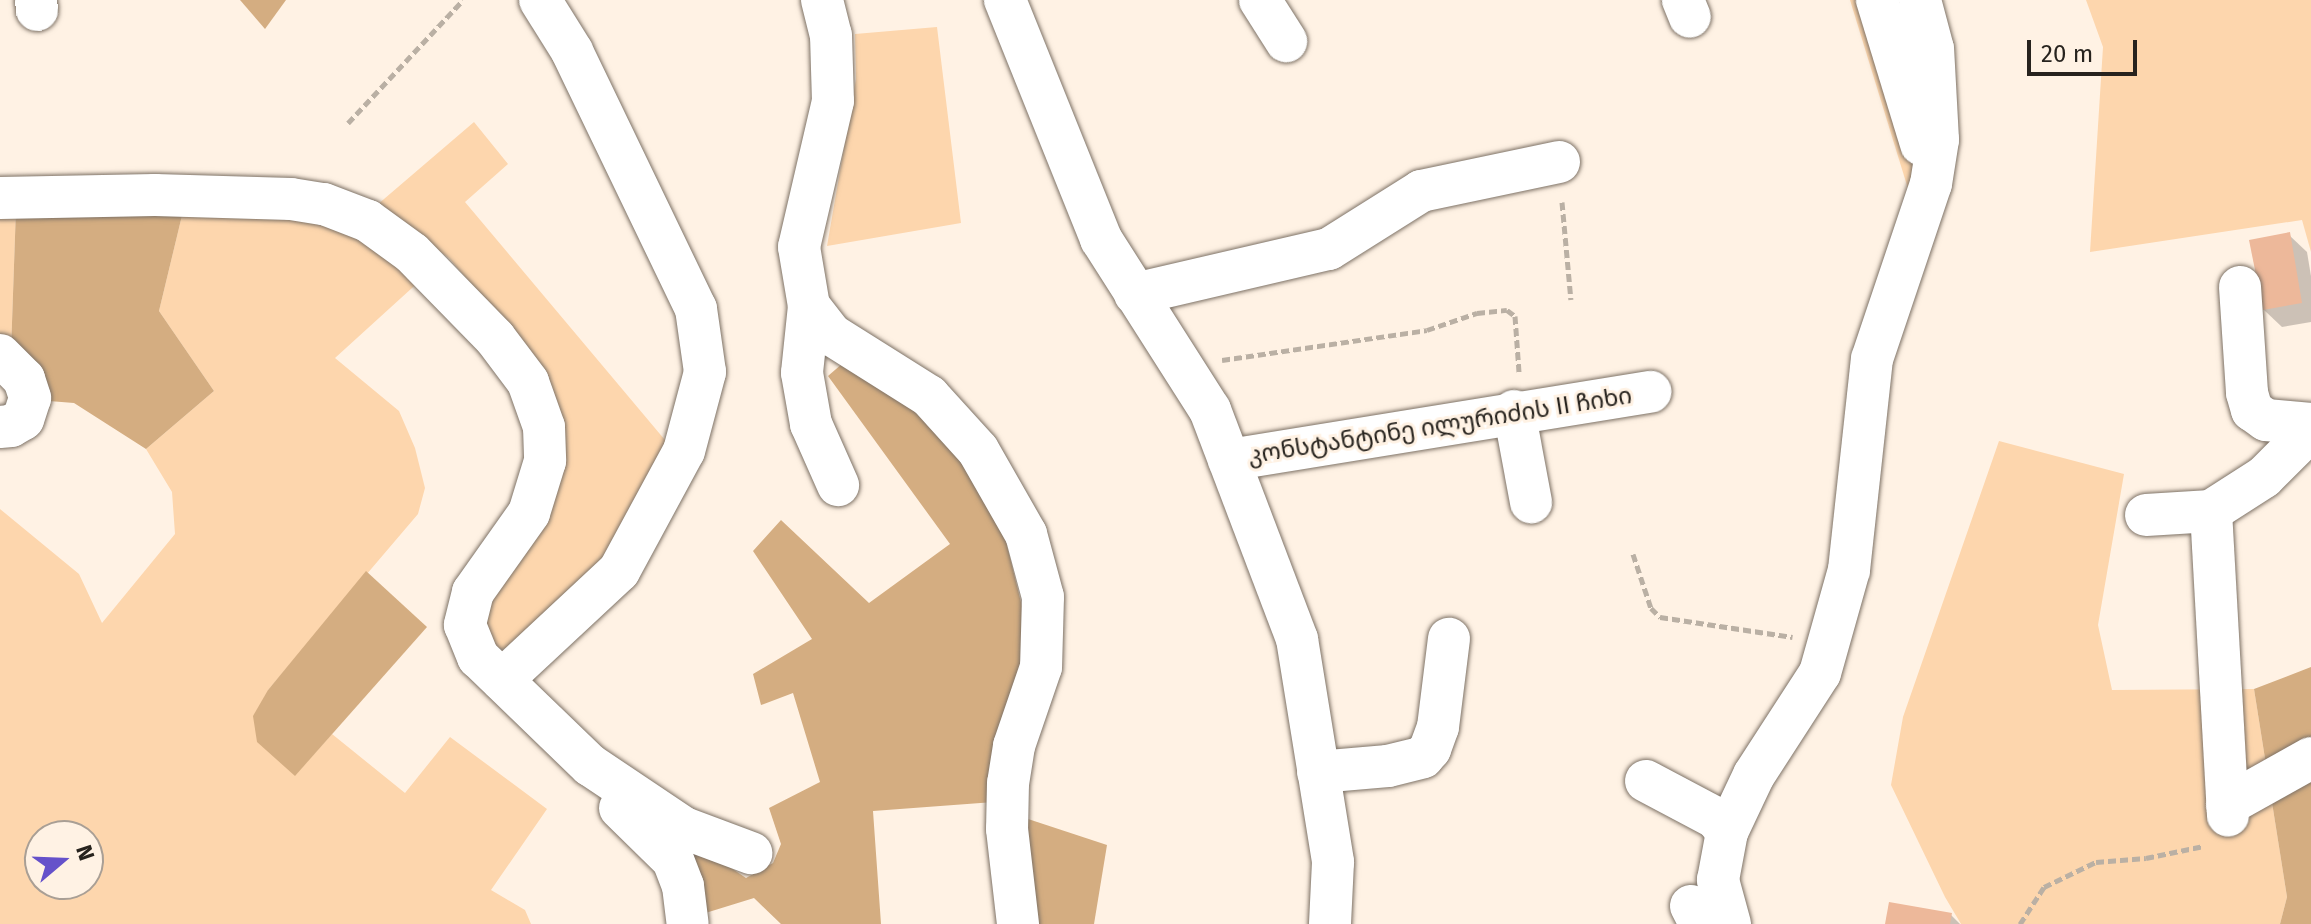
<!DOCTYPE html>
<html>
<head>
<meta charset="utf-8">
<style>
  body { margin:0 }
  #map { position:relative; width:2311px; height:924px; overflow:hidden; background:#fff2e4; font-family:"Fira Sans","Noto Sans Georgian",sans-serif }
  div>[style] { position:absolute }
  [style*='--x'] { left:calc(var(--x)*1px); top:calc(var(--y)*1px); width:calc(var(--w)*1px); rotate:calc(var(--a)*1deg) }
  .green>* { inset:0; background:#fdd6ad }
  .forest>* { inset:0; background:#d4ad81 }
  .shadow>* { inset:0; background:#0003 }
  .building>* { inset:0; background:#edb89a }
  .path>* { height:5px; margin-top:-2.5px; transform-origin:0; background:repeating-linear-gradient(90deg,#bab0a4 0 8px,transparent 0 12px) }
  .roads { filter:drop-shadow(0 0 2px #7e7266) drop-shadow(0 0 2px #7e7266) }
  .minor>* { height:42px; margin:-21px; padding:0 21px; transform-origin:21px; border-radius:21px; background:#fff }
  span { translate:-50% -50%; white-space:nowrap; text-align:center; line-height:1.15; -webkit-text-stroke:6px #fff2e4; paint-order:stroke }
  .street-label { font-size:24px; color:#27231e }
  .north { position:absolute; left:24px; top:820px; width:80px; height:80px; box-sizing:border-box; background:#fff2e4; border:2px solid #a99f95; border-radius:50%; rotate:71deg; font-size:22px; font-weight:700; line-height:32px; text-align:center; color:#27231e }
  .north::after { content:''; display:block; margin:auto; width:28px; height:36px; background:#6551ca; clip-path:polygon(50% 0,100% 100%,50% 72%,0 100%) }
  .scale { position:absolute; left:2027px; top:40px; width:110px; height:36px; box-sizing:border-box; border:4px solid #27231e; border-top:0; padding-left:10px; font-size:24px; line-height:28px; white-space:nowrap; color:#27231e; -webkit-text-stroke:6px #fff2e4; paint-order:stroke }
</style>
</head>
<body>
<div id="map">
  <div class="green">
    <div style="clip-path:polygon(1850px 0,1862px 0,1917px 166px,1913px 205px)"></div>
    <div style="clip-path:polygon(2086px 0,2311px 0,2311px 252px,2302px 220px,2090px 252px,2103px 47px)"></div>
    <div style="clip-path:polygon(937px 27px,961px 223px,827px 246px,856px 79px,855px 34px)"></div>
    <div style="clip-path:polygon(474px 122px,508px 164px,465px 202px,670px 446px,615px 557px,523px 645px,501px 649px,487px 643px,476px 628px,543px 517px,526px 348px,449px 258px,377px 205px)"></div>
    <div style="clip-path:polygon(evenodd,185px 203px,317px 213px,423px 278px,335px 358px,399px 411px,415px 448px,425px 488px,418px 514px,268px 690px,295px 775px,332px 734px,405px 793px,450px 737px,547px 809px,491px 890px,525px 910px,531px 924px,0 924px,0 509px,79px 574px,102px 623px,175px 534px,172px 492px,146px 449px,214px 391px,159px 311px,185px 203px,40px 836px,88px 836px,88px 884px,40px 884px,40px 836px)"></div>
    <div style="clip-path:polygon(16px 208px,11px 351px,0 343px,0 211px)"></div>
    <div style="clip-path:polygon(1999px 441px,2124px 474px,2098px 625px,2112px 690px,2254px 689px,2287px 897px,2280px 924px,1961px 924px,1945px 897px,1891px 785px,1903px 717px)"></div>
  </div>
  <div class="forest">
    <div style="clip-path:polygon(240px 0,286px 0,265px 29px)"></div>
    <div style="clip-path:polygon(185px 203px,159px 311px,214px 391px,146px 449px,74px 403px,49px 401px,11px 351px,16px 208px)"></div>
    <div style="clip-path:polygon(843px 363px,919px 411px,966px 452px,1000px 517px,1030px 639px,994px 802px,873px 811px,881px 924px,781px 924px,754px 898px,699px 915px,630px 800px,746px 878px,773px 863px,781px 844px,769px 808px,820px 782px,793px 693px,761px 705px,753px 674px,812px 639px,753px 551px,781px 520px,869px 603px,950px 544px,828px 376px)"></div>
    <div style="clip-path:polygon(366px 571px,427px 627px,295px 776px,257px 742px,253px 716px,268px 690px)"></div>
    <div style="clip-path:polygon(2311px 667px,2311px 924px,2280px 924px,2287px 897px,2254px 689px)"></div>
    <div style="clip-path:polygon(1022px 817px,1107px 845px,1094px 924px,1033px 924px)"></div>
  </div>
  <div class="shadow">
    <div style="clip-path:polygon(2289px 235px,2307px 252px,2311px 276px,2311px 322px,2282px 327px,2264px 310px)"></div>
    <div style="clip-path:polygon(1951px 915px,1960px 924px,1887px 924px)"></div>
  </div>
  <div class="building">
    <div style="clip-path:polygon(2290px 232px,2302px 303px,2263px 310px,2249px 240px)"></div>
    <div style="clip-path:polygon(1889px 902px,1952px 913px,1950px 924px,1885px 924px)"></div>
  </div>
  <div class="path">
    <div style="--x:348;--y:123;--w:168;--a:-46.9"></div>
    <div style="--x:1562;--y:202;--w:98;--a:84.8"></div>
    <div style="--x:1222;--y:360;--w:207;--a:-8.3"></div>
    <div style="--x:1427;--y:330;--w:53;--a:-18.8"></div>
    <div style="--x:1477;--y:313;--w:30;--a:-6"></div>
    <div style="--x:1507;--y:310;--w:10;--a:37"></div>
    <div style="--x:1515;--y:316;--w:56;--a:85.9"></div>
    <div style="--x:1633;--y:554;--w:57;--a:71.6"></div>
    <div style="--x:1651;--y:608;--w:13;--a:45"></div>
    <div style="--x:1660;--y:617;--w:134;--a:8.6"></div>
    <div style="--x:2020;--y:924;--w:44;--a:-57"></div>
    <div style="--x:2044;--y:887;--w:58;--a:-25.7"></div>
    <div style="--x:2096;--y:862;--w:50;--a:-4.6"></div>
    <div style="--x:2146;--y:858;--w:59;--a:-11.7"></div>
  </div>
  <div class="roads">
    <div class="minor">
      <div style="--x:36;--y:0;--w:10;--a:84"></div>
      <div style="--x:822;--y:0;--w:36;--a:76"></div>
      <div style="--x:831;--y:35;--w:66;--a:88.3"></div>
      <div style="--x:833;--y:101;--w:150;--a:103.1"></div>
      <div style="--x:799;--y:247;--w:60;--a:80.4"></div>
      <div style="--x:809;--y:306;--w:37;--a:52"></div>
      <div style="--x:832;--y:335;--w:115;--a:32.2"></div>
      <div style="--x:929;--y:396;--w:73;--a:47.8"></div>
      <div style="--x:978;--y:450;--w:97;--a:60.3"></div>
      <div style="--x:1026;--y:534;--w:65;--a:74.9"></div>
      <div style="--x:1043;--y:597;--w:70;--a:91.6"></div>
      <div style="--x:1041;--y:667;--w:83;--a:108.9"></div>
      <div style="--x:1014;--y:746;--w:37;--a:99"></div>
      <div style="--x:1008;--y:783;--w:46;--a:91.2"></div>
      <div style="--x:1007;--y:829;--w:96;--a:83.4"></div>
      <div style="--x:1005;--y:0;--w:258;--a:68.1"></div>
      <div style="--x:1101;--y:239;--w:203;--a:57.5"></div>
      <div style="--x:1210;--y:410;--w:245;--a:69.2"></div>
      <div style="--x:1297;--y:639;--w:226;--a:80.8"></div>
      <div style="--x:1333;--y:862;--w:62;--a:92.8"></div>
      <div style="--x:1260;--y:0;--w:49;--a:57.6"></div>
      <div style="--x:1683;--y:0;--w:18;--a:68"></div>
      <div style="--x:1877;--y:0;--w:151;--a:73"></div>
      <div style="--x:0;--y:198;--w:155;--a:-1.1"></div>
      <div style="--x:155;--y:195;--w:136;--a:1.7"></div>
      <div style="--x:291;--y:199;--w:33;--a:9"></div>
      <div style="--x:324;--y:204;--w:47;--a:21.1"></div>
      <div style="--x:368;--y:221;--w:54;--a:36"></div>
      <div style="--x:412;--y:253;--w:119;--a:45.7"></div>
      <div style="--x:495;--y:338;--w:55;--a:53.1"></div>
      <div style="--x:528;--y:382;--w:48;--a:70.4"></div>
      <div style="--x:544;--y:427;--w:34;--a:88"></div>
      <div style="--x:545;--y:461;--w:54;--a:107.1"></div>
      <div style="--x:529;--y:513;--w:97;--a:125.3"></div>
      <div style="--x:473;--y:592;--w:34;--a:104"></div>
      <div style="--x:465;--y:625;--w:35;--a:68"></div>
      <div style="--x:478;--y:657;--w:156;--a:44"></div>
      <div style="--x:590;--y:765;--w:113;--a:33.8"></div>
      <div style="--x:684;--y:828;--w:72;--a:20.5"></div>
      <div style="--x:2240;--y:287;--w:106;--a:86.2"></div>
      <div style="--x:2247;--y:393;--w:18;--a:74"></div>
      <div style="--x:2252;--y:410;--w:17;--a:36"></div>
      <div style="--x:2266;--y:420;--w:45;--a:5.1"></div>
      <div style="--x:1135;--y:294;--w:199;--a:-13.1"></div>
      <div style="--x:1329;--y:249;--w:109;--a:-32.2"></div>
      <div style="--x:1421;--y:191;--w:141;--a:-11.9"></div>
      <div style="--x:809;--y:306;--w:67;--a:96"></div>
      <div style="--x:802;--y:373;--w:52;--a:80"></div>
      <div style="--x:811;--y:424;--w:67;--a:66.1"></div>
      <div style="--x:0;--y:355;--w:34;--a:45"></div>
      <div style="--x:24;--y:379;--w:20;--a:72"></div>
      <div style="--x:30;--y:398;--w:22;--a:108"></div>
      <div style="--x:23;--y:419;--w:14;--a:150"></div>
      <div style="--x:11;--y:426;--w:11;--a:175"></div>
      <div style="--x:1514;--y:411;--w:93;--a:79.4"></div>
      <div style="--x:1229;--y:460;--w:427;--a:-9.2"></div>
      <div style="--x:2211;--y:511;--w:305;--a:86.8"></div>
      <div style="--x:2146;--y:515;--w:65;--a:-3.5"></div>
      <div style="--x:2211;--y:511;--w:63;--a:-32.7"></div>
      <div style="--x:2264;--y:477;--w:66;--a:-45"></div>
      <div style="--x:502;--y:680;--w:160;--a:-43"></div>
      <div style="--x:619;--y:571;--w:136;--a:-61.6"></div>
      <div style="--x:684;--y:451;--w:82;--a:-75.1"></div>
      <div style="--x:705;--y:372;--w:64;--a:-98.1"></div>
      <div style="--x:696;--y:309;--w:286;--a:-115.7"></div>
      <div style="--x:572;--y:51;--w:60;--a:-122.1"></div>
      <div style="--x:1318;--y:772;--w:70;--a:-4.9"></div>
      <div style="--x:1388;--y:766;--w:36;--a:-14"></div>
      <div style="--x:1423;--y:757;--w:11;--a:-49"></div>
      <div style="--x:1430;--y:749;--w:23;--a:-70"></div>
      <div style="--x:1438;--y:727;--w:89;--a:-82.9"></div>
      <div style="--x:1646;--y:781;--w:79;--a:27.9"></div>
      <div style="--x:1716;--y:818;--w:18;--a:52"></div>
      <div style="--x:2227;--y:805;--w:96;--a:-29.2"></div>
      <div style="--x:620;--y:808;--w:74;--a:44.5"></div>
      <div style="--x:673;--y:860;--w:28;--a:69"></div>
      <div style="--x:683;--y:886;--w:38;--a:83"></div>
      <div style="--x:1691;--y:906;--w:20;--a:63"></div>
      <div style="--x:1730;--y:924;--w:46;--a:-105.3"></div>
      <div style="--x:1718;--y:880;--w:49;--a:-79.4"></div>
      <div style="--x:1727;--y:832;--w:63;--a:-64.7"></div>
      <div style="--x:1754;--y:775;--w:121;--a:-57.1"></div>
      <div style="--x:1820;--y:673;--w:107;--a:-74.3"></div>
      <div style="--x:1849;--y:570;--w:212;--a:-83.8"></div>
      <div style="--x:1872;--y:359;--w:185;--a:-71.4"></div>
      <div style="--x:1931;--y:184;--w:45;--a:-81"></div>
      <div style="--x:1938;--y:140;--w:91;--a:-93.1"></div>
      <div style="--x:1933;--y:49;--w:51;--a:-104.9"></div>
    </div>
  </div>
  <div class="street-label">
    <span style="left:1440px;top:426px;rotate:-9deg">კონსტანტინე ილურიძის II ჩიხი</span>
  </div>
  <div class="north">N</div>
  <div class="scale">20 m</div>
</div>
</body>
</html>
